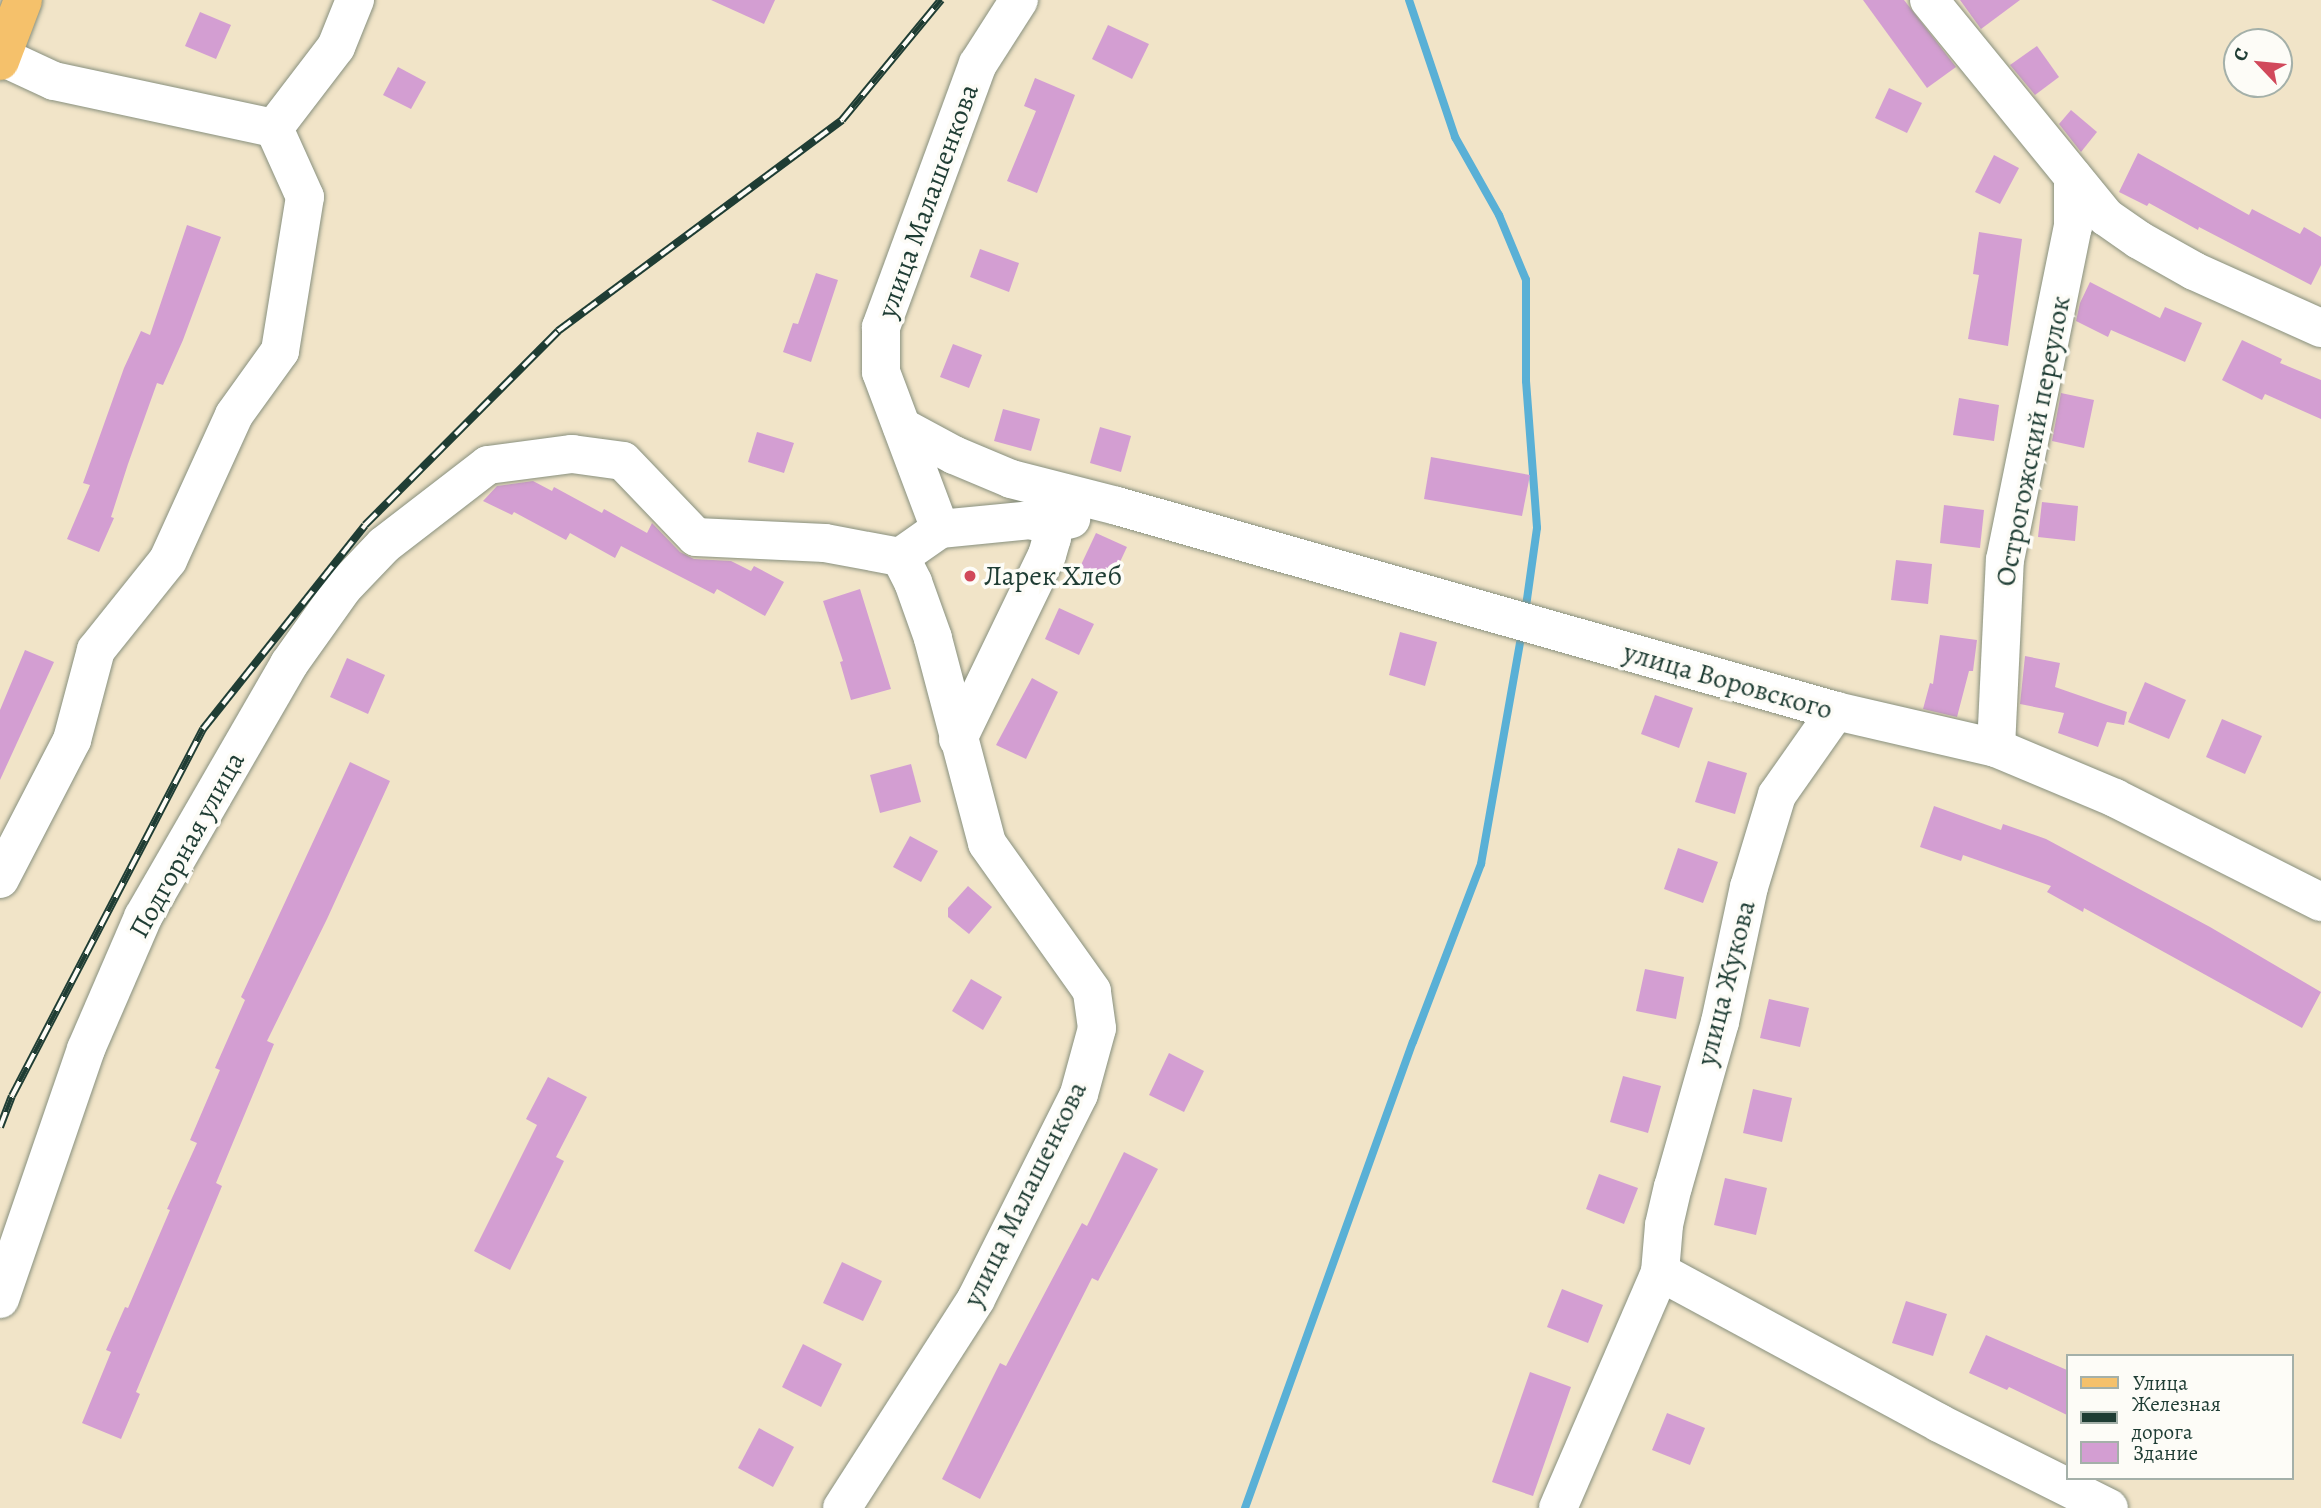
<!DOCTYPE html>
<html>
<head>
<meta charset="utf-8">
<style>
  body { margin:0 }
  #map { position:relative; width:2321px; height:1508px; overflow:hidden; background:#f1e4c8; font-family:Alegreya,serif }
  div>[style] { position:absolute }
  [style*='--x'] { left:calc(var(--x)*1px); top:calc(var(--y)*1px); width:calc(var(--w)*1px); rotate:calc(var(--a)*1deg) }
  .stream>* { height:8px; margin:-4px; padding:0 4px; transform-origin:4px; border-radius:4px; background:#59b0d6 }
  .building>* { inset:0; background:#d39ed2 }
  .roads { filter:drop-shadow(0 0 2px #88907e) drop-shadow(0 0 2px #88907e) }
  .minor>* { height:38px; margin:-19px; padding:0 19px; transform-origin:19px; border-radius:19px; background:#fff }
  .major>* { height:38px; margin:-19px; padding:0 19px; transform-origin:19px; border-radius:19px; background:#f5c16b }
  .rail>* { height:8px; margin-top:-4px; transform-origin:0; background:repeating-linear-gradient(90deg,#fdfcf7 0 16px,#1f3d34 0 32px); box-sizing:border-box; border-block:2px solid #1f3d34 }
  .dots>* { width:19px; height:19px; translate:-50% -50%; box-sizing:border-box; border:4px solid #fdfcf7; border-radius:50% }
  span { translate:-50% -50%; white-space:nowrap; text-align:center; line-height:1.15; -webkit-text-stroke:7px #fdfcf7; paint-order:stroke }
  .street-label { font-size:28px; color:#1f3d34 }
  .poi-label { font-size:28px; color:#1f3d34 }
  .left { translate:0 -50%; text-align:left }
  .legend { position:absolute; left:2066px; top:1354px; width:228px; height:126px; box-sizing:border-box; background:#fdfcf7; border:2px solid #a4b0a9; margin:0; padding:9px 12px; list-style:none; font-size:21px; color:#1f3d34 }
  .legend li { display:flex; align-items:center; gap:14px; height:35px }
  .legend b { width:35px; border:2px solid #a4b0a9 }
  .north { position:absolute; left:2223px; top:28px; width:70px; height:70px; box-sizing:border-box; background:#fdfcf7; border:2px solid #a4b0a9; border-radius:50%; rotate:296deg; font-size:19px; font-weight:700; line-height:28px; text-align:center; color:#1f3d34 }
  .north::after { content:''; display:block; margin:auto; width:24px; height:32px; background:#d1495b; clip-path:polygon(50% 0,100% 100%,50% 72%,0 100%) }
</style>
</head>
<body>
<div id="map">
  <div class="stream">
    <div style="--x:1409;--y:0;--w:145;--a:71.4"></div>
    <div style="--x:1455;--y:137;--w:90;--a:60.6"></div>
    <div style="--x:1499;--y:215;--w:70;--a:67.4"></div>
    <div style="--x:1526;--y:280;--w:101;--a:90"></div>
    <div style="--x:1526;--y:381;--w:147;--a:85.7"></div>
    <div style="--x:1537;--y:528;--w:86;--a:98"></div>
    <div style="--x:1245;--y:1508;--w:495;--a:-70.2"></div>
    <div style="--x:1413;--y:1042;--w:191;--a:-69.1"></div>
    <div style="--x:1481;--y:864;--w:236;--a:-80"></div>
  </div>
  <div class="building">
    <div style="clip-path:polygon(711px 0,775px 0,764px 24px)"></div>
    <div style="clip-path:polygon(1863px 0,1904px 0,1956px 67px,1927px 88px)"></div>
    <div style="clip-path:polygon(1960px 0,2020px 0,1981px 29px)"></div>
    <div style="clip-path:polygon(200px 12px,231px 25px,216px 59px,185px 46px)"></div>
    <div style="clip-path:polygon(1108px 25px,1149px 44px,1132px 79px,1092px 59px)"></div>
    <div style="clip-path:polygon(2037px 46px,2059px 77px,2035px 95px,2010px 65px)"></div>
    <div style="clip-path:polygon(398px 67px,426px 82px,411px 109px,383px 95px)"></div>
    <div style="clip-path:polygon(1035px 78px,1075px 95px,1037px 193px,1007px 181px,1036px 111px,1024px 106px)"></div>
    <div style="clip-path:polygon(1889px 88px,1922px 103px,1907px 133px,1875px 118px)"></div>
    <div style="clip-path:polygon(2071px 110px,2097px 132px,2081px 152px,2059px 124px)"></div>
    <div style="clip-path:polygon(2138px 153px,2249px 215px,2252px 209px,2300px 234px,2304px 227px,2321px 237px,2321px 265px,2311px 285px,2199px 227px,2198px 230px,2149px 203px,2147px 206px,2119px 192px)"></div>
    <div style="clip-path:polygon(1994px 155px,2019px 168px,2000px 204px,1975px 192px)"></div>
    <div style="clip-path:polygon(187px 225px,221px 237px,183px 340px,163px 385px,157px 383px,128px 464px,111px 517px,114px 518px,99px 552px,67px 539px,90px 485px,83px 483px,124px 368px,141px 331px,150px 335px)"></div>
    <div style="clip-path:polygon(1979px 232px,2022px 239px,2008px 346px,1968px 339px,1979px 275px,1973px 274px)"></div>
    <div style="clip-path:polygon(980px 249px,1019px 263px,1009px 292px,970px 277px)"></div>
    <div style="clip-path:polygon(816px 273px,838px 280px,811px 362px,783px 352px,793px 323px,798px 324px)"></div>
    <div style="clip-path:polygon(2090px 282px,2160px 318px,2165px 307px,2202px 323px,2185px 362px,2111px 330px,2108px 337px,2076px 321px,2080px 303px)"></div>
    <div style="clip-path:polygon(2242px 340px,2282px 359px,2280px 363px,2321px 380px,2321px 419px,2265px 394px,2262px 400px,2222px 380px)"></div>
    <div style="clip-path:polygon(953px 344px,982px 355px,969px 388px,940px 377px)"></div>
    <div style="clip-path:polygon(2061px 393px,2094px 400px,2084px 448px,2052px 441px)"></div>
    <div style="clip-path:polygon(1959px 398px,1999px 405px,1994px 441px,1953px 435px)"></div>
    <div style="clip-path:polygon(1003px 409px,1040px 419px,1031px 451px,994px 441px)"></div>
    <div style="clip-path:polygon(1100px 427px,1131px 436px,1121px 472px,1090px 463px)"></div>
    <div style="clip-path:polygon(757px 432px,794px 443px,784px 473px,748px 462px)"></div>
    <div style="clip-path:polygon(1431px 457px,1530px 475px,1522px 516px,1424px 499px)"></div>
    <div style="clip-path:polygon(533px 481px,552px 491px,554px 487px,602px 513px,604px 509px,647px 533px,652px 523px,680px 552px,694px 559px,731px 561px,751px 571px,754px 566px,784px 582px,765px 616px,717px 589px,714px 594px,621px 546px,615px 558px,570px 533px,566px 540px,514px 512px,512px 515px,483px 501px,497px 486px)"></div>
    <div style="clip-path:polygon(2042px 502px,2078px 506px,2075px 541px,2038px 537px)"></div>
    <div style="clip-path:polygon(1944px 505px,1984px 510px,1980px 548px,1940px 543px)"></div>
    <div style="clip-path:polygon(1096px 533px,1127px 547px,1111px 581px,1080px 567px)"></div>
    <div style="clip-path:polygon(1896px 560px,1932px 564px,1928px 604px,1891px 600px)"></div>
    <div style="clip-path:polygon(860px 589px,891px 689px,851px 700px,840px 662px,843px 661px,823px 601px)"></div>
    <div style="clip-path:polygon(1059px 608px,1094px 624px,1079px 655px,1045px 639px)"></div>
    <div style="clip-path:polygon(1400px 632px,1437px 642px,1425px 686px,1389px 675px)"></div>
    <div style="clip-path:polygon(1940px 635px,1977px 640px,1973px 671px,1969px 671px,1957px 717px,1923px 709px,1930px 683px,1933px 684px)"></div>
    <div style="clip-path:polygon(25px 650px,54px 662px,0 780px,0 710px)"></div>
    <div style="clip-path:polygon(2025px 656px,2060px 663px,2055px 687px,2127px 712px,2124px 725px,2107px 722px,2098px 747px,2058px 733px,2064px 713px,2020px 704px)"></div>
    <div style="clip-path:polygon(347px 658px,385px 675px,368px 714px,330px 697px)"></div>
    <div style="clip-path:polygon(1032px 678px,1058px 692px,1026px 759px,996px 745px)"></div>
    <div style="clip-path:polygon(2145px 682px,2186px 700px,2169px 739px,2128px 722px)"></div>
    <div style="clip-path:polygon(1655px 695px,1693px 708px,1679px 748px,1641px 734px)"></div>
    <div style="clip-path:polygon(2222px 719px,2262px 736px,2245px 774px,2206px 757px)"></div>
    <div style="clip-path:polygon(1708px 761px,1747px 773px,1735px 814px,1695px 802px)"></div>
    <div style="clip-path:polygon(350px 762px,390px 781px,327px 919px,267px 1041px,274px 1044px,216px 1183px,222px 1186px,136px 1392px,140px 1394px,121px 1439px,82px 1423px,111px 1352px,106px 1350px,125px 1307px,128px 1308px,170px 1210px,167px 1209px,197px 1143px,190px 1140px,220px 1070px,215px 1068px,245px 1000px,241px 997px)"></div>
    <div style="clip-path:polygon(911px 764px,921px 802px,880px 813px,870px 775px)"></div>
    <div style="clip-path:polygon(1934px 806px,2001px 830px,2003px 824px,2046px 839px,2210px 927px,2321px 992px,2302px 1028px,2084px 908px,2083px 912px,2047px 892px,2051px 886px,1963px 855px,1961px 861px,1920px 847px)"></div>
    <div style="clip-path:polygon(910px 836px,938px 851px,921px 882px,893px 867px)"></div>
    <div style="clip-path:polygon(1678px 848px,1718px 862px,1703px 903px,1664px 889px)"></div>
    <div style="clip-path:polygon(968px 886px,992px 907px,969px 934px,948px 917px,948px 908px)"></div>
    <div style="clip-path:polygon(1645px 969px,1684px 977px,1676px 1019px,1636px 1011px)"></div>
    <div style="clip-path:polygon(971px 979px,1002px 997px,983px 1030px,952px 1011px)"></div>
    <div style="clip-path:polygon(1769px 999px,1809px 1008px,1800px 1047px,1760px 1038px)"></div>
    <div style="clip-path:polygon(1169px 1053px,1204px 1071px,1184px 1112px,1149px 1095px)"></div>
    <div style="clip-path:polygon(1623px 1076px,1661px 1086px,1648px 1133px,1610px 1122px)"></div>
    <div style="clip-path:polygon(548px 1077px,587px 1097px,556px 1157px,564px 1161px,510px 1270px,474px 1251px,537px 1125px,526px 1119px)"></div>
    <div style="clip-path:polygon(1753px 1089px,1792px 1098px,1782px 1142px,1743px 1133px)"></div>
    <div style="clip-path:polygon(1124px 1152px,1158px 1169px,1098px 1281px,1092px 1278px,980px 1499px,942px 1479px,1000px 1363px,1006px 1366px,1082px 1223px,1087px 1226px)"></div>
    <div style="clip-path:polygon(1599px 1174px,1638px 1188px,1624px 1224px,1586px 1209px)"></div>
    <div style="clip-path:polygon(1725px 1178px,1767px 1188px,1756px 1235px,1714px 1225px)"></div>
    <div style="clip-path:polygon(842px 1262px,882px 1281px,863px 1321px,823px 1303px)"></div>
    <div style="clip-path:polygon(1562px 1289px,1603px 1305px,1588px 1343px,1547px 1327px)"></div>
    <div style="clip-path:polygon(1906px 1301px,1947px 1314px,1933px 1356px,1892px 1343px)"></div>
    <div style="clip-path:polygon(1986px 1335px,2067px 1370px,2067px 1415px,2009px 1387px,2007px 1390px,1969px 1373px)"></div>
    <div style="clip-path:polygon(803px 1344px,842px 1364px,821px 1407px,782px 1387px)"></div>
    <div style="clip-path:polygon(1530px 1372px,1571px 1387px,1533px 1496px,1492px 1482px)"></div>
    <div style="clip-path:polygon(1667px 1413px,1705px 1428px,1690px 1465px,1652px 1450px)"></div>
    <div style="clip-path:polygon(759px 1428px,794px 1447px,773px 1487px,738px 1468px)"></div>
  </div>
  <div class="roads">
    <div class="minor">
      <div style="--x:1929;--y:0;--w:280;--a:50.8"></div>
      <div style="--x:2106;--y:217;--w:40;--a:34.9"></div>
      <div style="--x:2139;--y:240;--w:63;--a:29.4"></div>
      <div style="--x:2194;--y:271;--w:139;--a:24.2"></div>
      <div style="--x:2;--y:57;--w:57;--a:24.8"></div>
      <div style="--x:54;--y:81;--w:225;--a:12.1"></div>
      <div style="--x:902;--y:427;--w:59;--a:28.3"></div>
      <div style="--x:954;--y:455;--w:62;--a:22.8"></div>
      <div style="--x:1011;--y:479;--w:109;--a:14.3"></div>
      <div style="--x:1117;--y:506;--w:748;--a:15.91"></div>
      <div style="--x:1836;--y:711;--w:164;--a:13"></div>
      <div style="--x:1996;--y:748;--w:129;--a:22.8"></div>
      <div style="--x:2115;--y:798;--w:231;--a:26.8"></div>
      <div style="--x:940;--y:529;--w:168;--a:-110.6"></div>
      <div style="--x:881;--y:372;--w:45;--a:-90"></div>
      <div style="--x:881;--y:327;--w:280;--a:-69.8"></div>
      <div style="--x:978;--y:64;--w:76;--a:-57.4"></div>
      <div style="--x:958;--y:739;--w:204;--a:-64.2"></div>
      <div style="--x:1047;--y:555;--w:18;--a:-74"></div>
      <div style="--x:1052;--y:538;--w:14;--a:-111"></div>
      <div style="--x:1047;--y:525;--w:25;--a:-14"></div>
      <div style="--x:1996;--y:748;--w:188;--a:-87.3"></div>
      <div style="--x:2005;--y:560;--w:340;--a:-78.5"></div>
      <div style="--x:2073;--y:227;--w:50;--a:-90"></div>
      <div style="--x:0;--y:879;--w:157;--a:-62.6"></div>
      <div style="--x:72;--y:740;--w:93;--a:-75.1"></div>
      <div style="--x:96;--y:650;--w:115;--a:-51.3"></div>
      <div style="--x:168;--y:560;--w:159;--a:-65.5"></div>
      <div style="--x:234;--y:415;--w:79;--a:-54.3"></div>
      <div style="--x:280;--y:351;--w:156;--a:-80.8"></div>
      <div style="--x:305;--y:197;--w:76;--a:-114.2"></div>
      <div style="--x:274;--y:128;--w:102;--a:-52.6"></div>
      <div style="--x:336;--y:47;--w:51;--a:-68"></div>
      <div style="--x:1660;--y:1272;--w:47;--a:-85.1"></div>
      <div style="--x:1664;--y:1225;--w:39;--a:-77"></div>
      <div style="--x:1673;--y:1187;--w:172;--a:-74.1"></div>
      <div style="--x:1720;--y:1022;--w:138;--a:-77.9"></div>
      <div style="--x:1749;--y:887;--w:96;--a:-73.1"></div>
      <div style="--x:1777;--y:795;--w:103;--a:-54.9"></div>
      <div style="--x:0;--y:1299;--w:264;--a:-71"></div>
      <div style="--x:86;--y:1049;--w:144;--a:-66.6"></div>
      <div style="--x:143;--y:917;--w:292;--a:-60"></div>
      <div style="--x:289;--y:664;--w:93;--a:-54.6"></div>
      <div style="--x:343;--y:588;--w:59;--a:-46.4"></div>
      <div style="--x:384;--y:545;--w:131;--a:-37.6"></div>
      <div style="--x:488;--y:465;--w:85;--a:-7.5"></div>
      <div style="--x:572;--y:454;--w:51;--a:7.8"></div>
      <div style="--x:623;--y:461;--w:105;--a:46.2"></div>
      <div style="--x:696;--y:537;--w:129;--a:2.7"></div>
      <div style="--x:825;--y:543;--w:76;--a:10.6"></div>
      <div style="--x:900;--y:557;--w:49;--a:-35"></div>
      <div style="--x:940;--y:529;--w:91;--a:-5.6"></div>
      <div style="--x:1031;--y:520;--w:17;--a:17"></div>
      <div style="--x:842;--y:1508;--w:248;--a:-57.3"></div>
      <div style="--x:976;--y:1299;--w:229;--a:-63.3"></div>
      <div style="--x:1079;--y:1094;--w:68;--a:-74.7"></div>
      <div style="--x:1097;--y:1028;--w:37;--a:-98"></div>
      <div style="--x:1092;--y:991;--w:181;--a:-125.4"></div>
      <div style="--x:987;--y:843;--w:212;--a:-104.8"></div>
      <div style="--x:933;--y:638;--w:59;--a:-109.7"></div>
      <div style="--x:913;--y:582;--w:28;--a:-117"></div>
      <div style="--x:1558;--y:1508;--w:257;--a:-66.6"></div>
      <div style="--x:1660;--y:1272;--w:317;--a:28.4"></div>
      <div style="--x:1939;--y:1423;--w:190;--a:26.6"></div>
    </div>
    <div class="major">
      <div style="--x:0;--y:61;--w:65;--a:-69.3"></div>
    </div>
  </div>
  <div class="rail">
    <div style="--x:0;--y:1127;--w:33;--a:-69"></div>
    <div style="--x:12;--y:1096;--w:414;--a:-62.5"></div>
    <div style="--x:203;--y:729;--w:260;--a:-51.5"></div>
    <div style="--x:365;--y:525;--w:274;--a:-45.1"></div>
    <div style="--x:558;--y:331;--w:354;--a:-36.6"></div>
    <div style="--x:842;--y:120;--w:156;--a:-50.5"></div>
  </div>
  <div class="dots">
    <div style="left:970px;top:576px;background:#d1495b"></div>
  </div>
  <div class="street-label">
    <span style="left:928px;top:201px;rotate:-70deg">улица Малашенкова</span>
    <span style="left:2033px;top:441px;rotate:-79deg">Острогожский переулок</span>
    <span style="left:1728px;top:681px;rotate:16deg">улица Воровского</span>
    <span style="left:187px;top:845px;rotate:-61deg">Подгорная улица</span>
    <span style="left:1726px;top:983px;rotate:-76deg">улица Жукова</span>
    <span style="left:1025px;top:1194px;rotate:-64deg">улица Малашенкова</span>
  </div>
  <div class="poi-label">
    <span class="left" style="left:984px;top:576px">Ларек Хлеб</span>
  </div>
  <ul class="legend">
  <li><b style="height:9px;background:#f5c16b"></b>Улица</li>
  <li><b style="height:9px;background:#1f3d34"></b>Железная дорога</li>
  <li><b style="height:19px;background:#d39ed2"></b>Здание</li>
  </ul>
  <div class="north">С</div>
</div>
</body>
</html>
